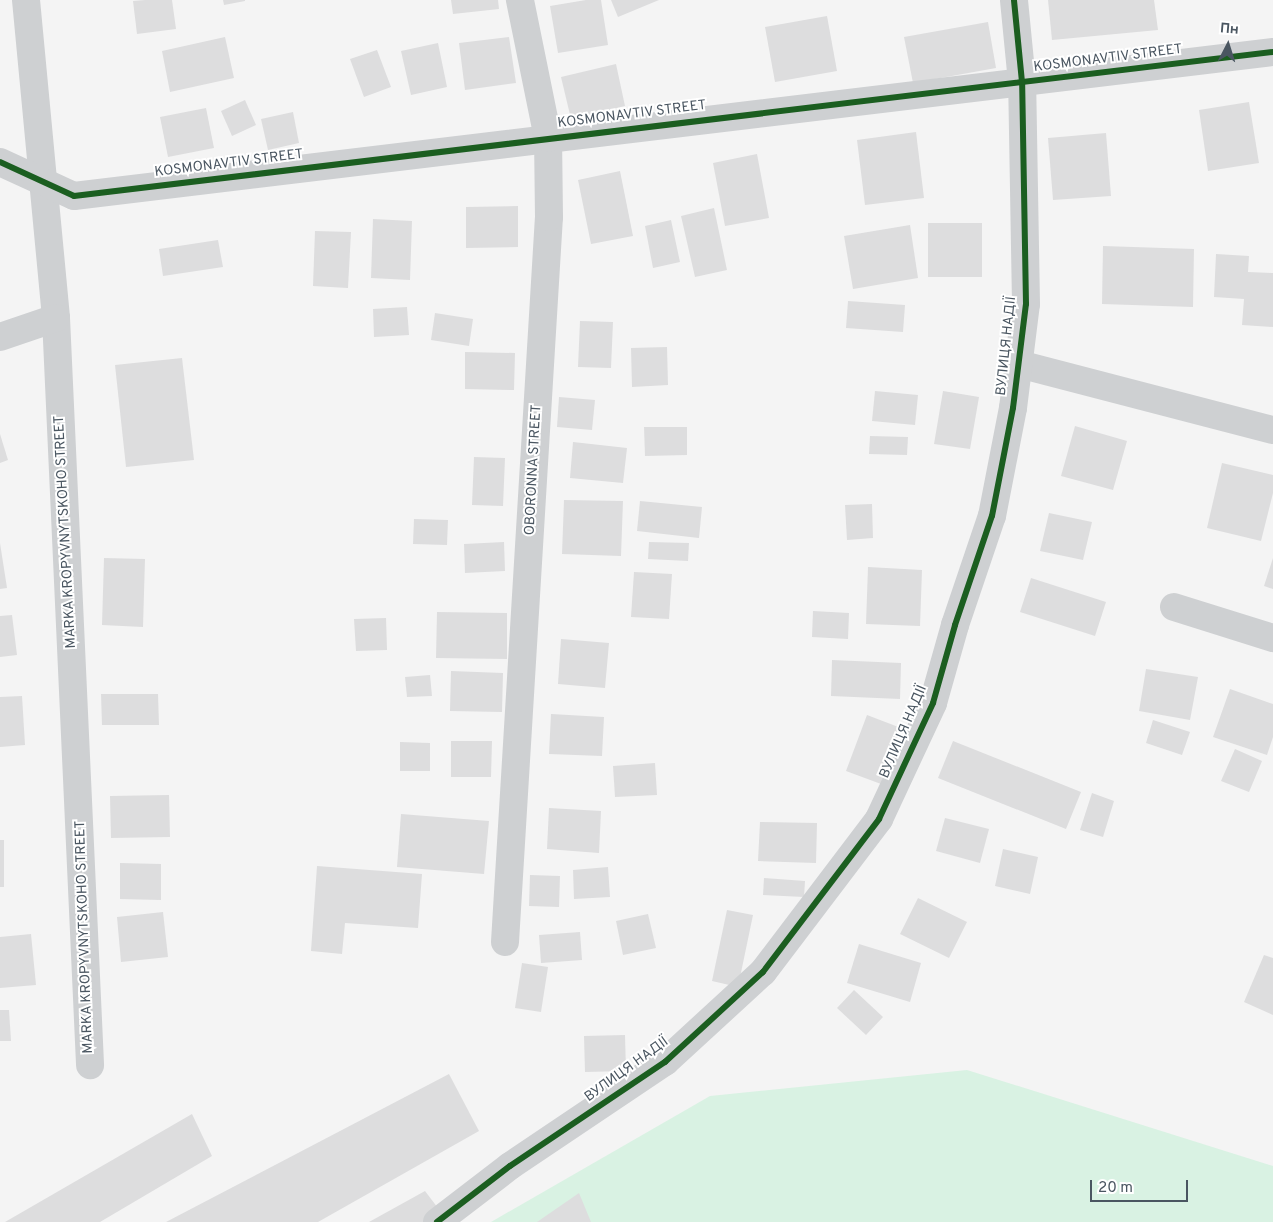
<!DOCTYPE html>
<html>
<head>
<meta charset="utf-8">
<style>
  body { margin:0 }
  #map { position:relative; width:1273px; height:1222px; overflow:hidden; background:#f4f4f4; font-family:Overpass,sans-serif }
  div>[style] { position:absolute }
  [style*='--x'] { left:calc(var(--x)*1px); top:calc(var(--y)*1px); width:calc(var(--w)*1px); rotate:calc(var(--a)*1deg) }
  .green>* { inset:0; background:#d9f2e3 }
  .building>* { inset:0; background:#ddddde }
  .street>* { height:28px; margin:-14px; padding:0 14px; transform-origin:14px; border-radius:14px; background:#ced0d2 }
  .cycleway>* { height:6px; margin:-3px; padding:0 3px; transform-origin:3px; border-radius:3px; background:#1b5e20 }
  span { translate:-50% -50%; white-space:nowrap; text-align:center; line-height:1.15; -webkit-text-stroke:4px #fff; paint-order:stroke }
  .street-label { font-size:14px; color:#4a5661 }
  .north { position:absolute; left:1203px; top:20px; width:50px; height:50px; -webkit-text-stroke:4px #fff; paint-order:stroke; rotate:5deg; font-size:14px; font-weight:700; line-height:20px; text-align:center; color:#4a5661 }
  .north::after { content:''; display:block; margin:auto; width:18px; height:22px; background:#4a5661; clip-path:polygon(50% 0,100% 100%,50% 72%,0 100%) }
  .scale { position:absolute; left:1090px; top:1180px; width:98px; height:22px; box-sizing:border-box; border:2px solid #4a5661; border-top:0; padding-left:6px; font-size:15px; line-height:18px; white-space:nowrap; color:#4a5661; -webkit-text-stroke:4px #fff; paint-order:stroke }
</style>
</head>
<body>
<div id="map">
  <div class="green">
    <div style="clip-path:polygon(967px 1070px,1273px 1166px,1273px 1222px,491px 1222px,710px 1096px)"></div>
  </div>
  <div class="building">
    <div style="clip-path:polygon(145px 0,172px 0,176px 29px,137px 34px,133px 1px)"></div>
    <div style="clip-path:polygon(223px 0,245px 0,245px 1px,224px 5px)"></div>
    <div style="clip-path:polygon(451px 0,498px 0,499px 9px,453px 14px)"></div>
    <div style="clip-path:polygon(586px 0,601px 0,608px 45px,558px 53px,550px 6px)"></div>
    <div style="clip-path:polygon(611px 0,659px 0,618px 17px)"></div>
    <div style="clip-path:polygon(1048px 0,1154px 0,1158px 30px,1052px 40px)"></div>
    <div style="clip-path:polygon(827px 16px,837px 71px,775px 82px,765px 27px)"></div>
    <div style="clip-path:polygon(988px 22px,996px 68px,913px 83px,904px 37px)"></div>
    <div style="clip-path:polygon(225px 37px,234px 78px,170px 92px,162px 51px)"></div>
    <div style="clip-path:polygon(509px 37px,516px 83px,465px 90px,459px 43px)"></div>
    <div style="clip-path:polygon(438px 43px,447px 87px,411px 95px,401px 51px)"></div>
    <div style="clip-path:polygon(377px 50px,391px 87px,364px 97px,350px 59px)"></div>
    <div style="clip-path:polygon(616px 64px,625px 106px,571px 119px,561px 77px)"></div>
    <div style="clip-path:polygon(245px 100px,256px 125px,232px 136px,221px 111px)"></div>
    <div style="clip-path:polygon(1249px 102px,1259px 163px,1208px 171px,1199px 110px)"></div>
    <div style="clip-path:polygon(206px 108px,214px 148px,168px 157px,160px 117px)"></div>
    <div style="clip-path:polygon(293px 112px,299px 143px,268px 150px,261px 119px)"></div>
    <div style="clip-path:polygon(916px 132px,924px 198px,865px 205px,857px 140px)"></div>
    <div style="clip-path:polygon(1106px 133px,1111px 196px,1053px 200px,1048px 138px)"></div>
    <div style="clip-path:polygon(757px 154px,769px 218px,725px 226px,713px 163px)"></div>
    <div style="clip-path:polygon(620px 171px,633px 236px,591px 244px,578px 180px)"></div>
    <div style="clip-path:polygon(518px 206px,518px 247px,466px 248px,466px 207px)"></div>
    <div style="clip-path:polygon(714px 208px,727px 270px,695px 277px,681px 216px)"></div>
    <div style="clip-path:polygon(373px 219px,412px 221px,410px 280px,371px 278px)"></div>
    <div style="clip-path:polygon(671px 220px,680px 262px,653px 268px,645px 226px)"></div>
    <div style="clip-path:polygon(928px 223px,982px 223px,982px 277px,928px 277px)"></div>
    <div style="clip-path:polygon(910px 225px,918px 278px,853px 289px,844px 236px)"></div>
    <div style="clip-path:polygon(315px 231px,351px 232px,348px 288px,313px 286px)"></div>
    <div style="clip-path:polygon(218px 240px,223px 267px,163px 276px,159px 249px)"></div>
    <div style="clip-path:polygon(1103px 246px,1194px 249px,1193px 307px,1102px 304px)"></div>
    <div style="clip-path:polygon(1216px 254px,1249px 256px,1248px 272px,1273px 273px,1273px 327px,1242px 325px,1244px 299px,1214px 297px)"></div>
    <div style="clip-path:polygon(848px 301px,905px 305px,903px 332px,846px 328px)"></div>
    <div style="clip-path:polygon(407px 307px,409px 335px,374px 337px,373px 309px)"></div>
    <div style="clip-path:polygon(435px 313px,473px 319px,469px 346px,431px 340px)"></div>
    <div style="clip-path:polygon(580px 321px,613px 322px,611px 368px,578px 367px)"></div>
    <div style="clip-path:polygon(667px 347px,668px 385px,632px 387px,631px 348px)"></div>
    <div style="clip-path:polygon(465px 352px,515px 353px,514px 390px,465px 389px)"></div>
    <div style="clip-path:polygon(182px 358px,194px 460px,126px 467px,115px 365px)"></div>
    <div style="clip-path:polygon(875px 391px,918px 395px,915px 425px,872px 421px)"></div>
    <div style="clip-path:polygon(943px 391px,979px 397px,970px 449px,934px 444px)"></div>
    <div style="clip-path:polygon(559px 397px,595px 400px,592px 430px,557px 427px)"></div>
    <div style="clip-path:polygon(1075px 426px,1127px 441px,1113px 490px,1061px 476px)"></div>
    <div style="clip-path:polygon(644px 427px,687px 427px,687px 455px,645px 456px)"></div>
    <div style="clip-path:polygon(0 434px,8px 460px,0 463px)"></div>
    <div style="clip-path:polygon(870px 436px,908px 437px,907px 455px,869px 454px)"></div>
    <div style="clip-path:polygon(573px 442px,627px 448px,623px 483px,570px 478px)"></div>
    <div style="clip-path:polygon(474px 457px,505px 458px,503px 506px,472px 505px)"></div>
    <div style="clip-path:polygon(1222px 463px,1273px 475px,1273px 493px,1261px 541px,1207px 528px)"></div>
    <div style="clip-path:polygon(564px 500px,623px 501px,621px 556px,562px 554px)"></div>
    <div style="clip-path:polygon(640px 501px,702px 507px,699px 538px,637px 531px)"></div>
    <div style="clip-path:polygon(872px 504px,873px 538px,847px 540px,845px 505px)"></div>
    <div style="clip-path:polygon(1049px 513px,1092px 522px,1083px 560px,1040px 551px)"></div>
    <div style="clip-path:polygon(414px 519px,448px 520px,447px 545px,413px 544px)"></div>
    <div style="clip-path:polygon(504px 542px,505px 571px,465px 573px,464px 544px)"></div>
    <div style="clip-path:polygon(649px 542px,689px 543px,688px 561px,648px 559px)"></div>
    <div style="clip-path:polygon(0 543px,7px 588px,0 589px)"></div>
    <div style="clip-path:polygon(104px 558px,145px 559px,143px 627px,102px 625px)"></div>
    <div style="clip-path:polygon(1273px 558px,1273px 589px,1264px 586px)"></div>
    <div style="clip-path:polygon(868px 567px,922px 570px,920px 626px,866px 624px)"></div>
    <div style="clip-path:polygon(634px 572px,672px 574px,669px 619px,631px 617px)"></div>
    <div style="clip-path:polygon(1031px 578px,1106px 602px,1095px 636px,1020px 612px)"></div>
    <div style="clip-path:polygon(813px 611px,849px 613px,848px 639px,812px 637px)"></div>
    <div style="clip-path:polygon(437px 612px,507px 613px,507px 659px,436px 658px)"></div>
    <div style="clip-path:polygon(12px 615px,17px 655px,0 657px,0 616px)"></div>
    <div style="clip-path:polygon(386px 618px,387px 650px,356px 651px,354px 619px)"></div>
    <div style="clip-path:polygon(561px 639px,609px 643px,605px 688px,558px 684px)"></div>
    <div style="clip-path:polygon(832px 660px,901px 663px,900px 699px,831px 696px)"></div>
    <div style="clip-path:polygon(1146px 669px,1198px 677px,1190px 720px,1139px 711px)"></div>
    <div style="clip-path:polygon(451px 671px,503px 673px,502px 712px,450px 711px)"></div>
    <div style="clip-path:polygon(430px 675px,432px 696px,407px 697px,405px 677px)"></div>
    <div style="clip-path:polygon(1230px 689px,1273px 704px,1273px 737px,1267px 755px,1213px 737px)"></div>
    <div style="clip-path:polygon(101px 694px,158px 694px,159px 725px,102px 725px)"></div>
    <div style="clip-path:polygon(22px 696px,25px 745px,0 747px,0 697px)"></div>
    <div style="clip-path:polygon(551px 714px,604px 717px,602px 756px,549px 754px)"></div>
    <div style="clip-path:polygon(867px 715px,901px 728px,881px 784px,846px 771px)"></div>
    <div style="clip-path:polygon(1153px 720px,1190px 732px,1182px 755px,1146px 743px)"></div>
    <div style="clip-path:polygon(451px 741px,492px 741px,491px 777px,451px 777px)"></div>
    <div style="clip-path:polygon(953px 741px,1081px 792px,1066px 829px,938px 778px)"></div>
    <div style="clip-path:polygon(400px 742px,430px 743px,430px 771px,400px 771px)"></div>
    <div style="clip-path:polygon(1235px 749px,1262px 761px,1249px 792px,1221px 781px)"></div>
    <div style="clip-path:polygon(655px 763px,657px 795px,615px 797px,613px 766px)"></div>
    <div style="clip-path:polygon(1092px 793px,1114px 801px,1103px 837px,1080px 830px)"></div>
    <div style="clip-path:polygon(169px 795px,170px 837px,111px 838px,110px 796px)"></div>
    <div style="clip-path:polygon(549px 808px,601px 811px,599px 853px,547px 849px)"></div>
    <div style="clip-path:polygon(401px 814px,489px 821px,484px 874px,397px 867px)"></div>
    <div style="clip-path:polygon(945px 818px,989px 829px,980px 863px,936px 851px)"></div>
    <div style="clip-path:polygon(760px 822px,817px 823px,816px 863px,758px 861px)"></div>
    <div style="clip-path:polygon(0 840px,4px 840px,4px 887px,0 887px)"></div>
    <div style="clip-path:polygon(1003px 849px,1038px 857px,1030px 894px,995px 886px)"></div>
    <div style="clip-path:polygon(120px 863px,161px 864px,161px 900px,120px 899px)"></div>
    <div style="clip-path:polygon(317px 866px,422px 874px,418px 928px,345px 923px,342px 954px,311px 951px)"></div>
    <div style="clip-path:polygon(608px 867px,610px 897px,574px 899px,573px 870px)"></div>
    <div style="clip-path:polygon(530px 875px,560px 876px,559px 907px,529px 906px)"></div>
    <div style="clip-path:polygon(764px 878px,805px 881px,804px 897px,763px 895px)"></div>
    <div style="clip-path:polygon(918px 898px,967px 922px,949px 958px,900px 934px)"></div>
    <div style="clip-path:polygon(727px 910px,753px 915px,738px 987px,712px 981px)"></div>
    <div style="clip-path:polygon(163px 912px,168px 957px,121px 962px,117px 917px)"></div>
    <div style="clip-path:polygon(648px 914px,656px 948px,623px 955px,616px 921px)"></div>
    <div style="clip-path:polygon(580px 932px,582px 960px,541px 963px,539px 935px)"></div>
    <div style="clip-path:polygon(31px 934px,36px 985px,0 988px,0 937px)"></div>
    <div style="clip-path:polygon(859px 944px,921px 963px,910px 1002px,847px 983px)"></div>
    <div style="clip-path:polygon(1264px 955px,1273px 958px,1273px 1015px,1244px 1002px)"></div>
    <div style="clip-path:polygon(522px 963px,548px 967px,541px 1012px,515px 1008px)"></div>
    <div style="clip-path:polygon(854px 990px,883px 1017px,866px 1035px,837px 1008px)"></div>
    <div style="clip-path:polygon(0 1010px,9px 1010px,11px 1041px,0 1041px)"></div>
    <div style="clip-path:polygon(625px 1035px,626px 1071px,585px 1072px,584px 1036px)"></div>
    <div style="clip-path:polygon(449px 1074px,479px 1131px,318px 1222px,166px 1222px)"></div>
    <div style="clip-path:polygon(192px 1114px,212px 1156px,100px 1222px,5px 1222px)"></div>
    <div style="clip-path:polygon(425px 1191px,444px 1216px,434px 1222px,369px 1222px)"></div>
    <div style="clip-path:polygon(579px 1193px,591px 1222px,537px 1222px)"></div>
  </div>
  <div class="street">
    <div style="--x:26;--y:0;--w:319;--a:84.6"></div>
    <div style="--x:56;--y:318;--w:748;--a:87.39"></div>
    <div style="--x:0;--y:162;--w:81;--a:24.7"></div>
    <div style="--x:74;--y:196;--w:1208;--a:-6.85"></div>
    <div style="--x:0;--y:337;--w:59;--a:-18.7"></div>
    <div style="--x:1019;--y:364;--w:262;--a:14.6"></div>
    <div style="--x:1174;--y:607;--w:104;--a:17.4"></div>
    <div style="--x:505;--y:942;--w:726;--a:-86.53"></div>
    <div style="--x:549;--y:217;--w:79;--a:-90.7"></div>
    <div style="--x:548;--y:138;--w:141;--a:-101.5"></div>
    <div style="--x:437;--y:1222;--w:92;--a:-37.5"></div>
    <div style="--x:510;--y:1166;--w:187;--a:-33.9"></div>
    <div style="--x:665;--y:1062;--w:133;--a:-42.6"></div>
    <div style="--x:763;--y:972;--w:192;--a:-52.8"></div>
    <div style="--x:879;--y:819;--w:128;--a:-65"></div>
    <div style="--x:933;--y:703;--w:81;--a:-74.2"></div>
    <div style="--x:955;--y:625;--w:115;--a:-71.3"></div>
    <div style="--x:992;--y:516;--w:110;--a:-79"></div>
    <div style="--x:1013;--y:408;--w:105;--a:-82.9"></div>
    <div style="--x:1026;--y:304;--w:222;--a:-91"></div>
    <div style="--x:1022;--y:82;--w:82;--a:-95.6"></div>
  </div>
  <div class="cycleway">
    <div style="--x:0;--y:162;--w:81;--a:24.7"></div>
    <div style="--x:74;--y:196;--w:1208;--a:-6.85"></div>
    <div style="--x:437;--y:1222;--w:92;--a:-37.5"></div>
    <div style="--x:510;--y:1166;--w:187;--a:-33.9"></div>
    <div style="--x:665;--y:1062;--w:133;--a:-42.6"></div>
    <div style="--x:763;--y:972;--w:192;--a:-52.8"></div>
    <div style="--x:879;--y:819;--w:128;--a:-65"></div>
    <div style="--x:933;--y:703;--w:81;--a:-74.2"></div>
    <div style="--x:955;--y:625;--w:115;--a:-71.3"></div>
    <div style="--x:992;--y:516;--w:110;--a:-79"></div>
    <div style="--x:1013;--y:408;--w:105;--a:-82.9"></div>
    <div style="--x:1026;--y:304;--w:222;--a:-91"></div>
    <div style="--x:1022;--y:82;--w:82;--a:-95.6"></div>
  </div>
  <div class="street-label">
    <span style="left:1108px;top:59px;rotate:-7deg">KOSMONAVTIV STREET</span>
    <span style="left:632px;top:115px;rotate:-7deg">KOSMONAVTIV STREET</span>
    <span style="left:229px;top:164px;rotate:-7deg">KOSMONAVTIV STREET</span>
    <span style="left:1007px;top:346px;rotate:-84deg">ВУЛИЦЯ НАДІЇ</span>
    <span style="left:534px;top:470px;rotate:-87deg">OBORONNA STREET</span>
    <span style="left:66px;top:532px;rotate:-93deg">MARKA KROPYVNYTSKOHO STREET</span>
    <span style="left:904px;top:732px;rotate:-67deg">ВУЛИЦЯ НАДІЇ</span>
    <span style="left:85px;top:937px;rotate:-92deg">MARKA KROPYVNYTSKOHO STREET</span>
    <span style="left:627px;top:1070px;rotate:-36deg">ВУЛИЦЯ НАДІЇ</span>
  </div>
  <div class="north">Пн</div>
  <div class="scale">20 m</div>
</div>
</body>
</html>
